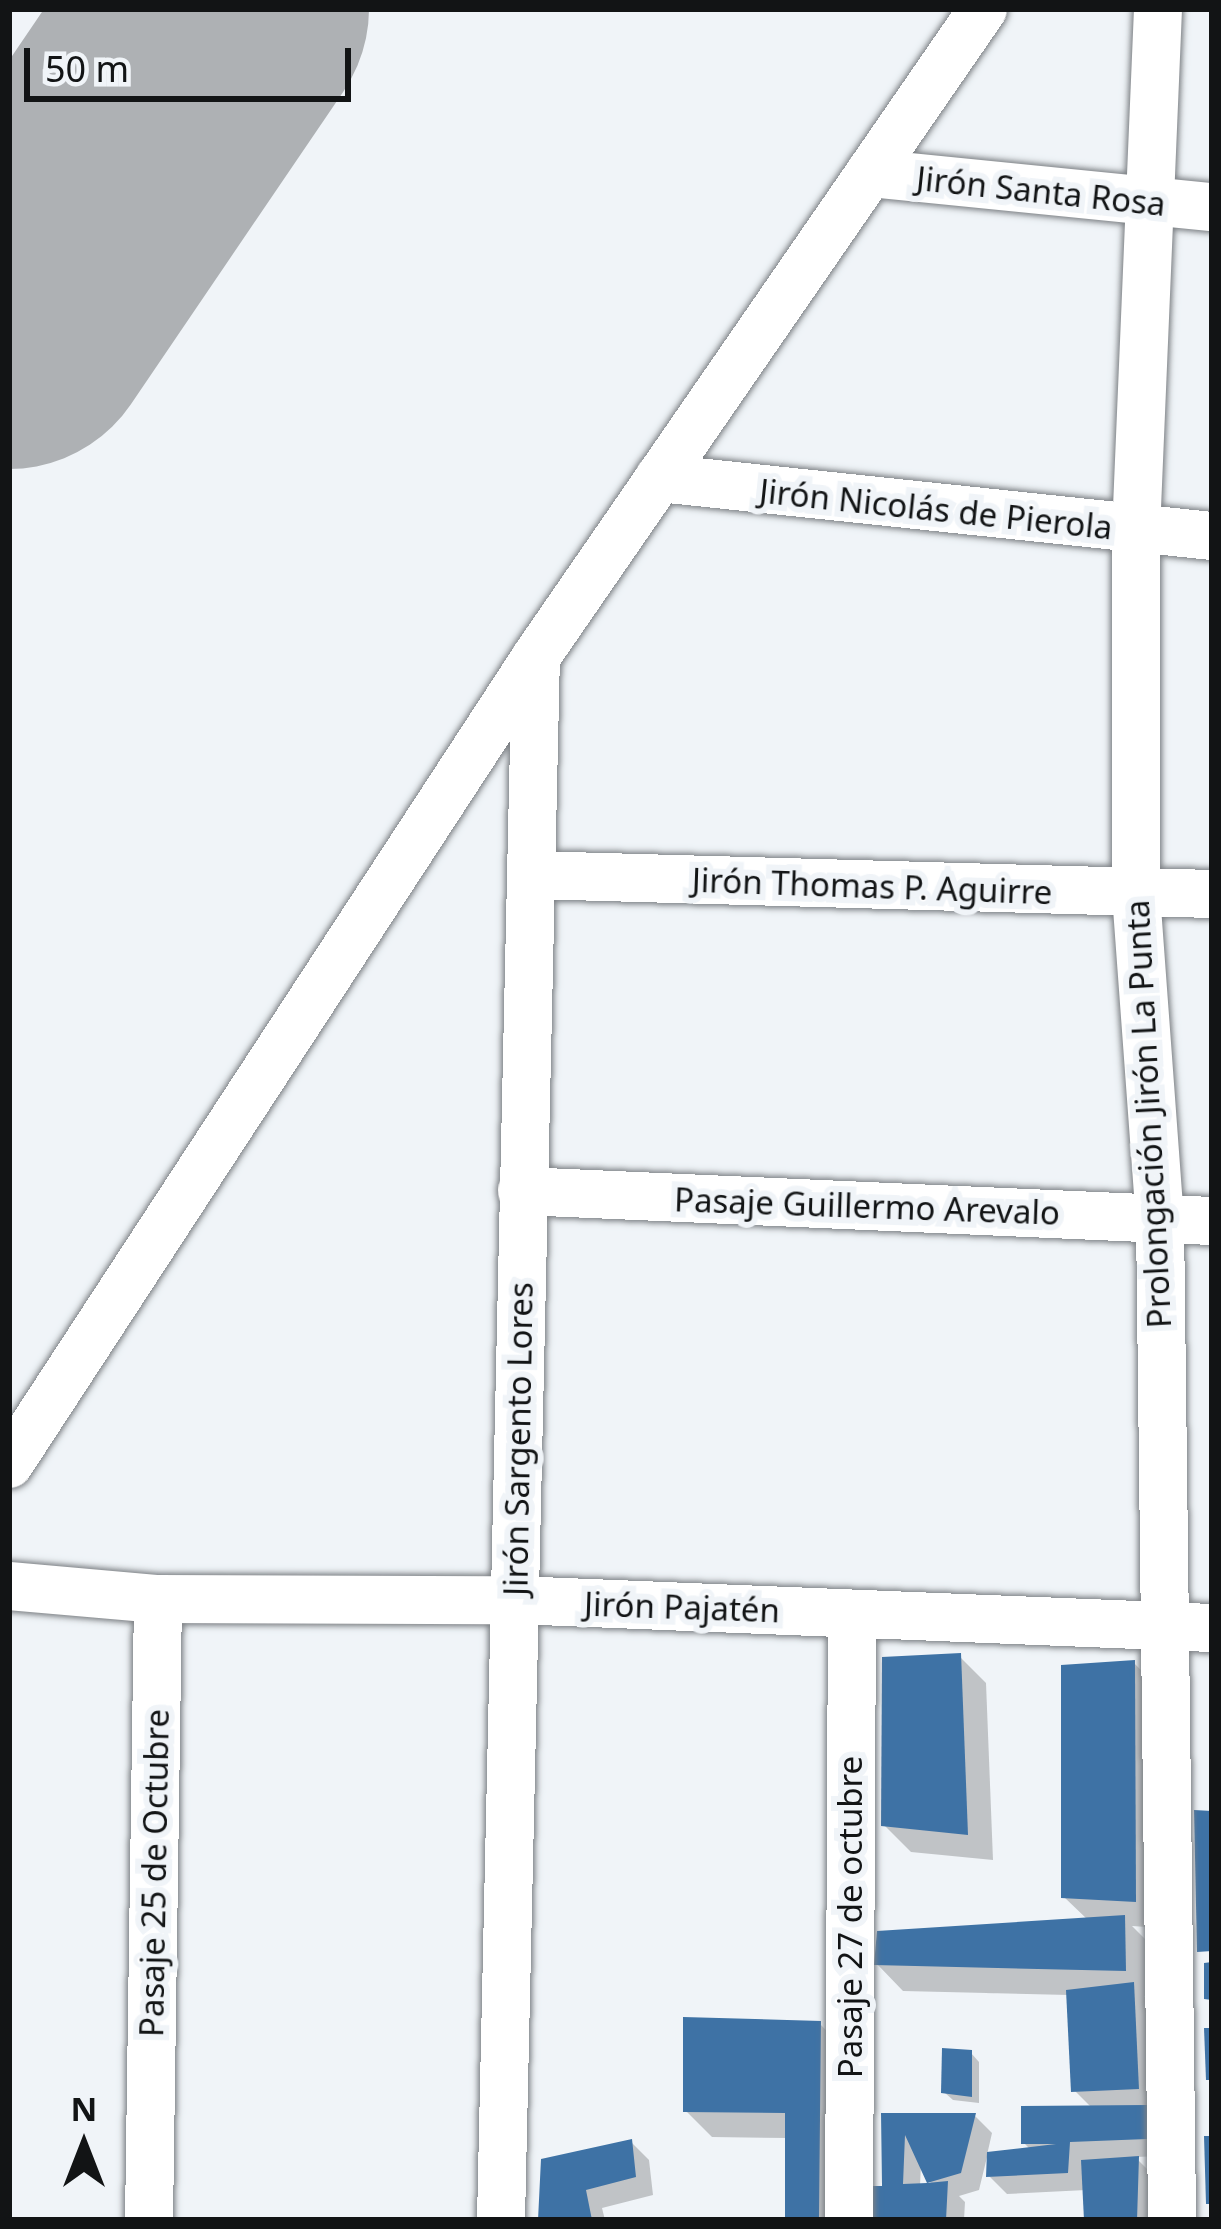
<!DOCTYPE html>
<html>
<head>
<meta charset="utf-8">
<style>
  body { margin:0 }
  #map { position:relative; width:1221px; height:2229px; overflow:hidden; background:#f0f4f8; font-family:"Noto Sans",sans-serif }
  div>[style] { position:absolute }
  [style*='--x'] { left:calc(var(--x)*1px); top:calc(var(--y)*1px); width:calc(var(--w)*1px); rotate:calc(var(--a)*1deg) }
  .shadow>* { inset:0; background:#0003 }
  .runway>* { height:294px; margin:-147px; padding:0 147px; transform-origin:147px; border-radius:147px; background:#aeb1b4 }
  .building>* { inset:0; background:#3e72a5 }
  .roads { filter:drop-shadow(0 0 3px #7c8084) drop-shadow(0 0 3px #7c8084) }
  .minor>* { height:48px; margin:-24px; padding:0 24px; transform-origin:24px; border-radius:24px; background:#fff }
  span { translate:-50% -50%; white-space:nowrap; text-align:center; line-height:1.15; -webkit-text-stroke:12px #f0f4f8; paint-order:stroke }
  .street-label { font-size:33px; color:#121415 }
  .frame { position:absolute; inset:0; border:12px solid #121415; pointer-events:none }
  .north { position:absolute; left:24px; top:2085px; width:120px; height:120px; -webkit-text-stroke:9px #f0f4f8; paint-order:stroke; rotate:0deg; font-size:33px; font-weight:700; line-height:48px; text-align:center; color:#121415 }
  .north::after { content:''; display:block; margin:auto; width:42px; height:54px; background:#121415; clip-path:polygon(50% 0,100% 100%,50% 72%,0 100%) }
  .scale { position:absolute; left:24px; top:48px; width:327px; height:54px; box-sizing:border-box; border:6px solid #121415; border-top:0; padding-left:15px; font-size:36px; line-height:42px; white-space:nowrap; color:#121415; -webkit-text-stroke:9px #f0f4f8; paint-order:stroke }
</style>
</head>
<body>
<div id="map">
  <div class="shadow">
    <div style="clip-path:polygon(959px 1656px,986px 1683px,993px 1860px,911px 1852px,884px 1825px)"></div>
    <div style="clip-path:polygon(evenodd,1134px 1663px,1160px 1690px,1162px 1928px,1132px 1926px,1150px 1944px,1152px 1997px,1144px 1996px,1151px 2003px,1163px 2156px,1135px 2157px,1155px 2177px,1154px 2220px,1087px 2220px,1086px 2190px,1007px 2194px,989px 2176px,987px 2157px,979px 2190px,959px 2196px,965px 2202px,964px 2220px,873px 2220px,885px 2189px,884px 2116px,975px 2116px,992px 2133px,987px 2155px,1031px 2150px,1024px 2143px,1092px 2108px,1074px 2090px,1069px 1995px,903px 1991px,877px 1964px,1088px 1920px,1064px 1897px,1134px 1663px,921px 2163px,932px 2186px,920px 2186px,921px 2163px)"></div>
    <div style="clip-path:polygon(820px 2024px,846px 2051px,845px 2220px,788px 2220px,788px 2138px,712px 2137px,686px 2111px)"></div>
    <div style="clip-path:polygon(971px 2053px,979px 2062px,979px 2103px,953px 2100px,944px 2092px)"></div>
    <div style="clip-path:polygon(631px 2142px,649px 2160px,653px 2195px,602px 2208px,605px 2220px,542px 2220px)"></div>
  </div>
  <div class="runway">
    <div style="--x:9;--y:322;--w:379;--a:-55.8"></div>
  </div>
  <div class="building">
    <div style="clip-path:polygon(961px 1653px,968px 1835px,881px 1826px,882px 1657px)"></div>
    <div style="clip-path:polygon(1135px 1660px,1136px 1902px,1061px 1898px,1061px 1665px)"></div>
    <div style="clip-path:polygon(1194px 1810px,1212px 1811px,1212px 1951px,1197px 1952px)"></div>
    <div style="clip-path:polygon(1125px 1915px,1126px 1971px,874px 1965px,877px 1931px)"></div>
    <div style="clip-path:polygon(1212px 1962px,1212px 2000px,1204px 1999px,1204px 1963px)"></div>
    <div style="clip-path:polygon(1134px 1982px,1139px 2089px,1071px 2092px,1066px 1990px)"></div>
    <div style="clip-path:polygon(683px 2017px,821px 2021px,819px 2219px,785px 2220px,785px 2113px,683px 2112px)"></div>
    <div style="clip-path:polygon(1204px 2028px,1212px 2028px,1212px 2080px,1206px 2080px)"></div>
    <div style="clip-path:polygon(942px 2048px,972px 2050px,972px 2097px,941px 2093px)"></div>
    <div style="clip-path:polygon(1147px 2105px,1147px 2139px,1070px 2142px,1068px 2173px,986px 2177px,987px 2152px,1056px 2144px,1021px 2144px,1021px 2106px)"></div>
    <div style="clip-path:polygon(evenodd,881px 2113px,976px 2113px,961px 2173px,927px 2183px,948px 2181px,946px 2220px,870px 2220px,869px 2186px,882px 2186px,881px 2113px,905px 2135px,927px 2183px,903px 2184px,905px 2135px)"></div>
    <div style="clip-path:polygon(1204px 2136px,1212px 2136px,1212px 2204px,1206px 2204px)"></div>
    <div style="clip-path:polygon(632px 2139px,636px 2177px,586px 2190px,592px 2220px,538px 2220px,541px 2159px)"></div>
    <div style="clip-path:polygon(1139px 2156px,1137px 2220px,1084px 2220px,1081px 2160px)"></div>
  </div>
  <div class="roads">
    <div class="minor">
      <div style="--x:1158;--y:9;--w:522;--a:92.41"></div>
      <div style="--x:1136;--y:531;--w:363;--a:90"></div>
      <div style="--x:1136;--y:894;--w:325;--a:85.8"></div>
      <div style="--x:1160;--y:1218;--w:1002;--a:89.31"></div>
      <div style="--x:870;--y:173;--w:344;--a:5.7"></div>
      <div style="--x:659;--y:478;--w:556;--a:5.99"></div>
      <div style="--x:532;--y:875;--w:680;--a:1.6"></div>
      <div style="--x:522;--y:1191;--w:691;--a:2.49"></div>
      <div style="--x:9;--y:1464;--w:964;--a:-56.85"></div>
      <div style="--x:536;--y:657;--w:787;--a:-55.4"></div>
      <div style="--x:9;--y:1586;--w:150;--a:5"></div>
      <div style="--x:158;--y:1599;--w:357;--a:0.2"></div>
      <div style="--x:515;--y:1600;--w:698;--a:2.3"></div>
      <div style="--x:149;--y:2220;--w:621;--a:-89.17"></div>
      <div style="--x:501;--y:2220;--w:1563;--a:-88.72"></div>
      <div style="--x:849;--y:2220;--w:605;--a:-89.72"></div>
    </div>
  </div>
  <div class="street-label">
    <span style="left:1041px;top:191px;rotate:6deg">Jirón Santa Rosa</span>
    <span style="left:936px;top:509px;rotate:6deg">Jirón Nicolás de Pierola</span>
    <span style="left:872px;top:886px;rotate:2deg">Jirón Thomas P. Aguirre</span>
    <span style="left:1148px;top:1114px;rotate:-93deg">Prolongación Jirón La Punta</span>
    <span style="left:867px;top:1206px;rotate:2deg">Pasaje Guillermo Arevalo</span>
    <span style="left:518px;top:1439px;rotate:-89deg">Jirón Sargento Lores</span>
    <span style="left:682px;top:1607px;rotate:2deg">Jirón Pajatén</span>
    <span style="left:154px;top:1873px;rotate:-89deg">Pasaje 25 de Octubre</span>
    <span style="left:850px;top:1917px;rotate:-90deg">Pasaje 27 de octubre</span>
  </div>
  <div class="frame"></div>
  <div class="north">N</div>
  <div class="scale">50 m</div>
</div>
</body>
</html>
